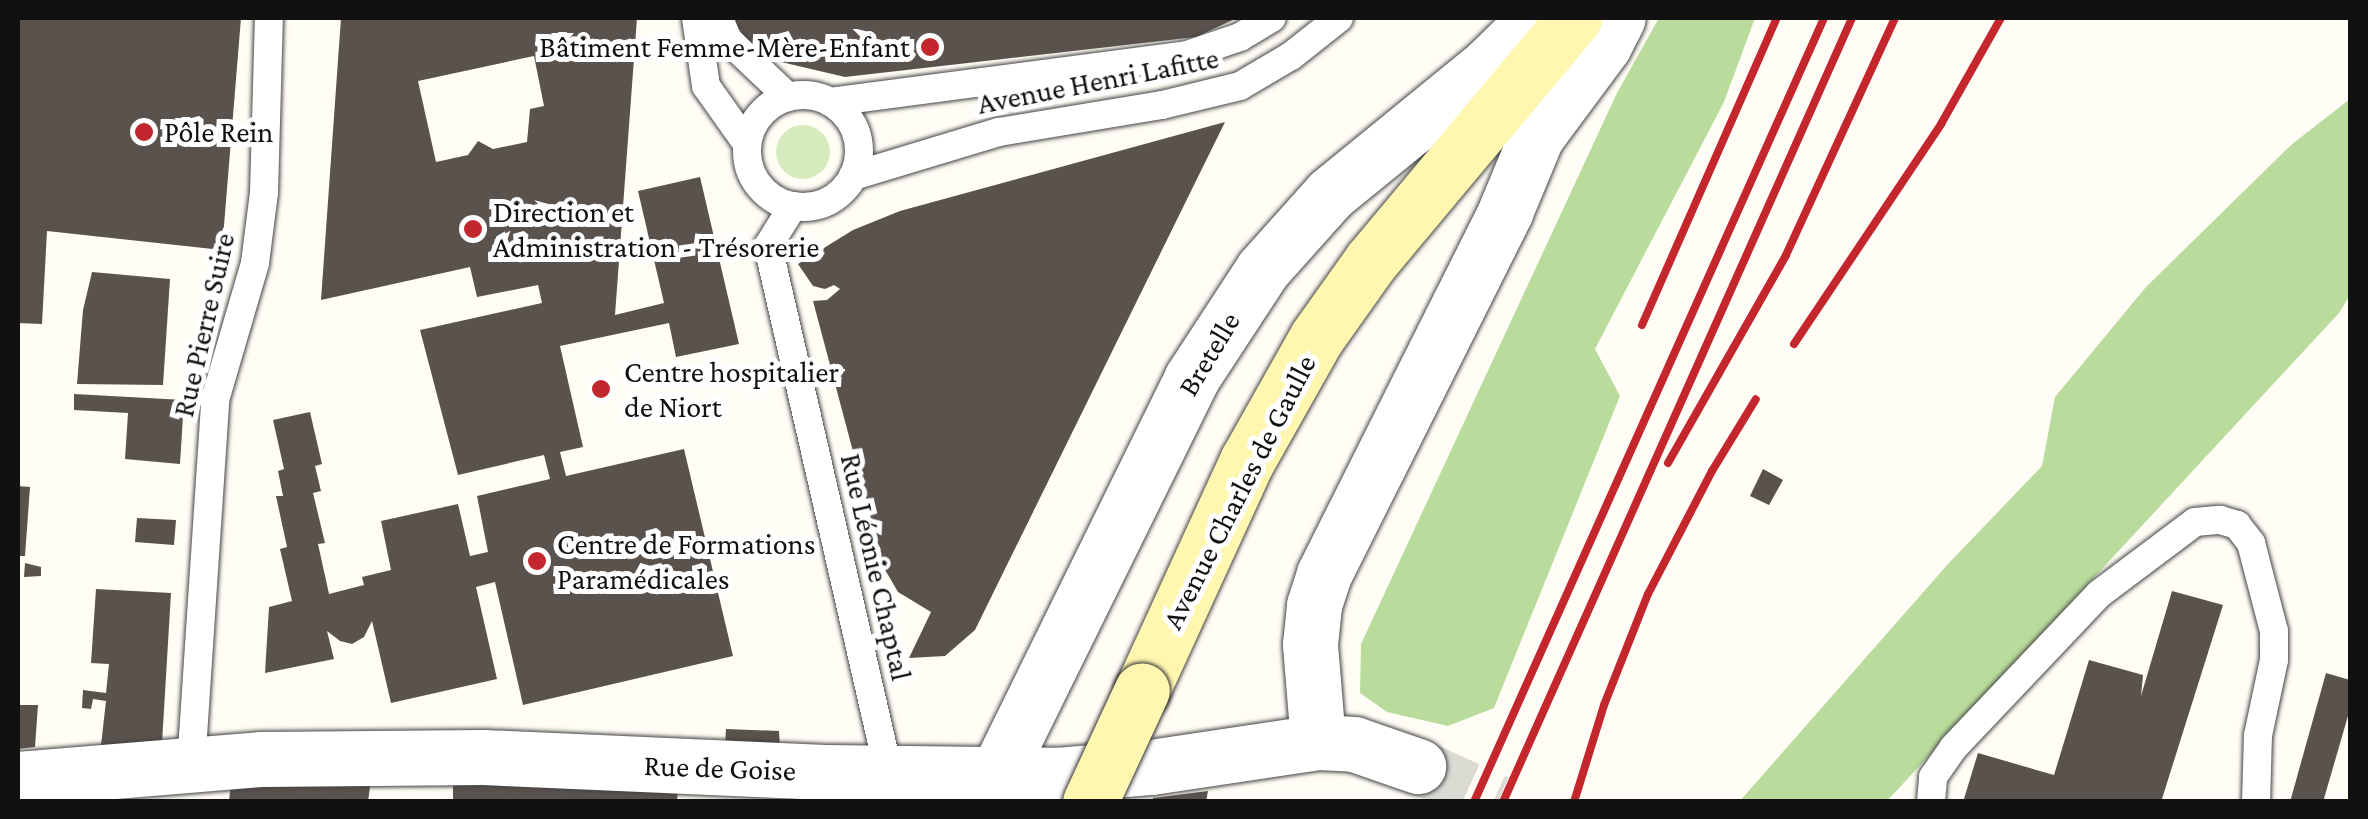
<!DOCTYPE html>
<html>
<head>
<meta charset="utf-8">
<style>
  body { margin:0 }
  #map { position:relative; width:2368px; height:819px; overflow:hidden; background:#fffdf5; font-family:"Crimson Pro",serif }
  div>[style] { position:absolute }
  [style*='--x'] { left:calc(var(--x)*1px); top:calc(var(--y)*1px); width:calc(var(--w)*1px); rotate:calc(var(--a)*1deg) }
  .green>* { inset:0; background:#d5ebbd }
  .round { border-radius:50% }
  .forest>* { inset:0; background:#b9dc9c }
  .building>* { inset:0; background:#5a524d }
  .minor-tunnel>* { height:55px; margin-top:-27.5px; transform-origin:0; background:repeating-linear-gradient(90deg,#dbdad3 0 55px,transparent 0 83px) }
  .roads { filter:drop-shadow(0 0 2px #444) drop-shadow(0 0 2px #444) }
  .service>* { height:28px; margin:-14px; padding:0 14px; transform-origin:14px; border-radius:14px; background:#fff }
  .service>.ring { margin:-14px; padding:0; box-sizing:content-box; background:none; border:28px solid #fff; border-radius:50% }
  .minor>* { height:55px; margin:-27.5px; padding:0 27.5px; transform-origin:27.5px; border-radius:27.5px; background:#fff }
  .secondary>* { height:55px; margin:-27.5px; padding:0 27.5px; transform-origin:27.5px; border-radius:27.5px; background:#fff6b0 }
  .rail>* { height:8px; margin:-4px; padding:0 4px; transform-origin:4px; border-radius:4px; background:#c4262e }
  .bridges { filter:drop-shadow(0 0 2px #333) drop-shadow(0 0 2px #333) }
  .secondary-bridge>* { height:55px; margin:-27.5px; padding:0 27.5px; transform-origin:27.5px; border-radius:27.5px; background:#fff6b0 }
  .dots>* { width:28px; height:28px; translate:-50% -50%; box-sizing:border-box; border:5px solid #fff; border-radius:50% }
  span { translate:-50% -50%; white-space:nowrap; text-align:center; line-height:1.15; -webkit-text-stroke:10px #fff; paint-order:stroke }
  .poi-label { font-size:30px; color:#111 }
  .right { translate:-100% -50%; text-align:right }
  .left { translate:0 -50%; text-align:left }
  .street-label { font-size:30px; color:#111 }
  .frame { position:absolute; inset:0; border:20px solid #111; pointer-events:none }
</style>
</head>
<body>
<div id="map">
  <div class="green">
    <div class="round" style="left:776px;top:125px;width:54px;height:54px"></div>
  </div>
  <div class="forest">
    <div style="clip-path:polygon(1659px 18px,1755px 18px,1724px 102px,1595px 349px,1620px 396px,1494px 708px,1448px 726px,1387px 712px,1360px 693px,1361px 644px,1617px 93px)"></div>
    <div style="clip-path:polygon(2350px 99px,2350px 295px,2339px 313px,1887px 801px,1739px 802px,1948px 564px,2042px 466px,2055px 397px,2146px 287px,2291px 145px)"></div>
  </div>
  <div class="building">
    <div style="clip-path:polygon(18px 18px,241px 18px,222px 250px,47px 231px,42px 324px,18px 323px)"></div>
    <div style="clip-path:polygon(evenodd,341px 18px,637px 18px,615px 315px,664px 303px,638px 191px,700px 177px,739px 344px,676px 357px,669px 323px,560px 346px,583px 447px,560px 452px,566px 476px,684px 449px,733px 656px,523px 705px,495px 582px,476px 587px,497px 679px,391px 703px,372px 621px,364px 637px,352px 644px,340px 641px,327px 631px,334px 659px,265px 673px,269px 607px,292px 601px,280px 549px,287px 547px,276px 496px,283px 496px,278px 471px,284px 469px,273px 420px,310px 412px,322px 464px,315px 466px,321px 491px,313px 493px,325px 543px,318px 544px,329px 594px,364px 585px,362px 577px,391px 570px,381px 521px,458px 504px,470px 556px,488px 552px,477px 496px,550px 479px,544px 455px,458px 475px,420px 330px,542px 303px,538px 285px,477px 297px,470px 267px,321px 300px,341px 18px,534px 56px,544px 106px,530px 109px,527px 142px,493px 149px,478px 141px,468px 155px,436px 162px,418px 81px,534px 56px)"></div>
    <div style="clip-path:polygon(731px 18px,1237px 18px,1196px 37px,845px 77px,760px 57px)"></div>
    <div style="clip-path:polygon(1225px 122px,975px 630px,945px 656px,909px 658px,931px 612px,898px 592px,884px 568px,813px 301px,827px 300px,840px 289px,834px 285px,825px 289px,813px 286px,798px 264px,853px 230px,900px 211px)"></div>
    <div style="clip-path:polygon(92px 272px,170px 279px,163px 385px,77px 384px,83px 310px)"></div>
    <div style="clip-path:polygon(74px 394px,184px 400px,180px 464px,125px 459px,128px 413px,74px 410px)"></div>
    <div style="clip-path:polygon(1763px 469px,1783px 480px,1769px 505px,1750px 496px)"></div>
    <div style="clip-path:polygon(18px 486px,30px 487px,25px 556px,18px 556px)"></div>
    <div style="clip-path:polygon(137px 518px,176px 520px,174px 545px,135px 542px)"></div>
    <div style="clip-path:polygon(25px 563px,41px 567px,41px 576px,24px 577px)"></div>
    <div style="clip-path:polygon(96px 589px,171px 593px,162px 743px,101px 745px,106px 701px,93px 699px,91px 709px,82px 708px,83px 690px,106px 693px,109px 664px,91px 663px)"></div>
    <div style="clip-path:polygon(2172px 591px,2223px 605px,2161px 802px,1963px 802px,1978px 753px,2054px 775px,2089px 660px,2143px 675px,2141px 696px)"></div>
    <div style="clip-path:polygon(2326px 673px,2350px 680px,2350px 709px,2323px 802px,2290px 802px)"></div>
    <div style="clip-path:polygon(18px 705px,38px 705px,35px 747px,18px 749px)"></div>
    <div style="clip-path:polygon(726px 729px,779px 731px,780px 749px,725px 746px)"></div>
    <div style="clip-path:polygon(371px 779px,368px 802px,229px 802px,231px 780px)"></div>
    <div style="clip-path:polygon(453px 779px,678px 786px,677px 802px,453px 802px)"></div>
    <div style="clip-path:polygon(1208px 791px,1206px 802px,1153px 802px,1153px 798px)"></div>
  </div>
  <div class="minor-tunnel">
    <div style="--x:1418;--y:766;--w:87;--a:24.5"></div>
  </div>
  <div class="roads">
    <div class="service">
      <div style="--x:696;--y:18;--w:69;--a:81.6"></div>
      <div style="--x:706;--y:86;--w:71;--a:54.7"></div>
      <div style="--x:719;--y:18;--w:24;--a:68"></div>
      <div style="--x:728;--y:40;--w:83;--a:43.5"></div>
      <div class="ring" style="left:747px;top:95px;width:84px;height:84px"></div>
      <div style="--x:830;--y:102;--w:360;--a:-7.5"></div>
      <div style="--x:1187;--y:55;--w:56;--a:-18.8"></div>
      <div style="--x:1240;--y:37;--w:37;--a:-31"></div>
      <div style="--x:853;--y:176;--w:152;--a:-16.8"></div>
      <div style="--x:999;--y:132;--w:165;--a:-9.4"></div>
      <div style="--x:1162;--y:105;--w:80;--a:-13.7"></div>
      <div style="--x:1240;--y:86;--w:59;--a:-30.5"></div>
      <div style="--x:1291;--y:56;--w:61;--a:-38.4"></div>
      <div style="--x:793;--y:206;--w:47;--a:122"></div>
      <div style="--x:768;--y:246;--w:542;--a:77.09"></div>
      <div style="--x:191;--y:766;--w:367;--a:-86.2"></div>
      <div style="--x:215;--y:400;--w:143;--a:-73.7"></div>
      <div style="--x:255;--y:263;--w:71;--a:-82.7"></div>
      <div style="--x:264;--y:193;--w:175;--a:-88.4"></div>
      <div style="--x:1931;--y:802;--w:25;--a:-85"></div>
      <div style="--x:1933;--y:777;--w:35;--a:-55"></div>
      <div style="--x:1953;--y:748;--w:212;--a:-46.5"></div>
      <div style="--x:2099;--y:594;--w:120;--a:-36.9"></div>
      <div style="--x:2195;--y:522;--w:25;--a:-5"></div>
      <div style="--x:2220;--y:520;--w:18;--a:16"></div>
      <div style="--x:2237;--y:525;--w:23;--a:52"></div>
      <div style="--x:2251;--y:543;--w:91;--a:75.4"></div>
      <div style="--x:2274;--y:631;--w:29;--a:90"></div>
      <div style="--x:2274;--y:660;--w:77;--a:102"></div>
      <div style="--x:2258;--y:735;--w:67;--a:91.7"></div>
    </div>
    <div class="minor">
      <div style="--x:1318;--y:742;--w:98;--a:-94.7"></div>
      <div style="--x:1310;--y:644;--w:39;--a:-84"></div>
      <div style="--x:1314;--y:605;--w:33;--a:-72"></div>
      <div style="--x:1324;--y:574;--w:405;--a:-63.4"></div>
      <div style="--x:1505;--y:212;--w:81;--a:-67.5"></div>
      <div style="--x:1536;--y:137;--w:114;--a:-53.5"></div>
      <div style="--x:1604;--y:45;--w:30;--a:-63"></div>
      <div style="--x:996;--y:776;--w:442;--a:-63.8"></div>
      <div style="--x:1191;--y:379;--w:131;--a:-56.8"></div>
      <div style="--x:1263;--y:269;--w:101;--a:-48.2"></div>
      <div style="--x:1330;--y:194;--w:204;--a:-39.2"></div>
      <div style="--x:1488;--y:65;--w:67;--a:-44.4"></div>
      <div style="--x:18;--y:779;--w:245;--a:-4.7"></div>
      <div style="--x:262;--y:759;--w:221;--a:-0.5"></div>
      <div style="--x:483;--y:757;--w:342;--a:2.5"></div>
      <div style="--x:825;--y:772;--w:232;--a:0.7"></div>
      <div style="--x:1057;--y:775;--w:94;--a:-4.9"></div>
      <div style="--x:1151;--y:767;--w:169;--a:-8.5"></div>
      <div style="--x:1318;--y:742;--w:36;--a:3"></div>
      <div style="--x:1354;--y:744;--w:68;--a:19"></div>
    </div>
    <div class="secondary">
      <div style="--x:1142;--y:690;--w:252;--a:-65.4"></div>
      <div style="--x:1247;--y:461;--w:142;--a:-60.6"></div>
      <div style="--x:1317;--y:337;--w:93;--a:-54.6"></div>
      <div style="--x:1371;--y:261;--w:317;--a:-50.1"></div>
    </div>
  </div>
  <div class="rail">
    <div style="--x:1642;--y:325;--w:335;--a:-66.3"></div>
    <div style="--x:1794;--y:344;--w:265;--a:-56.2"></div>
    <div style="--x:1941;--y:124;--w:122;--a:-60.5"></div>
    <div style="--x:1668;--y:463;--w:239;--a:-60.4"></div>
    <div style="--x:1786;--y:255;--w:261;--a:-65.3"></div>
    <div style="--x:1474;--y:802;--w:859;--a:-65.94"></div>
    <div style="--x:1503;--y:802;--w:858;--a:-66"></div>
    <div style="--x:1574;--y:802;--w:102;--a:-72.8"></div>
    <div style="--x:1604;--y:705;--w:119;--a:-68.4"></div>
    <div style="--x:1648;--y:594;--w:139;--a:-62.5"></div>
    <div style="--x:1712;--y:471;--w:84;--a:-58.6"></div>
  </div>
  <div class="bridges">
    <div class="secondary-bridge">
      <div style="--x:1090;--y:802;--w:123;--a:-65.1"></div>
    </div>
  </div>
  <div class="dots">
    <div style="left:930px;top:47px;background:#c4262e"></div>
    <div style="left:144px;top:132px;background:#c4262e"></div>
    <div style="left:473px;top:229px;background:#c4262e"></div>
    <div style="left:601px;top:389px;background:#c4262e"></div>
    <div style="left:537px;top:561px;background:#c4262e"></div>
  </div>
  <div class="poi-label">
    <span class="right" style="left:910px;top:47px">Bâtiment Femme-Mère-Enfant</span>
    <span class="left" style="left:164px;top:132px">Pôle Rein</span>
    <span class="left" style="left:493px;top:229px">Direction et<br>Administration - Trésorerie</span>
    <span class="left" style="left:624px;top:389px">Centre hospitalier<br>de Niort</span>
    <span class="left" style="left:557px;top:561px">Centre de Formations<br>Paramédicales</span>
  </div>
  <div class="street-label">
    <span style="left:1098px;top:81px;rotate:-11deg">Avenue Henri Lafitte</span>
    <span style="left:204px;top:325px;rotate:-77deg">Rue Pierre Suire</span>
    <span style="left:1209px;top:354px;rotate:-59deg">Bretelle</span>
    <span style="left:1239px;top:492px;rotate:-63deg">Avenue Charles de Gaulle</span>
    <span style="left:876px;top:567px;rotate:77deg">Rue Léonie Chaptal</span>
    <span style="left:720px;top:768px;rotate:2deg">Rue de Goise</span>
  </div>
  <div class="frame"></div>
</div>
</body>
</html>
